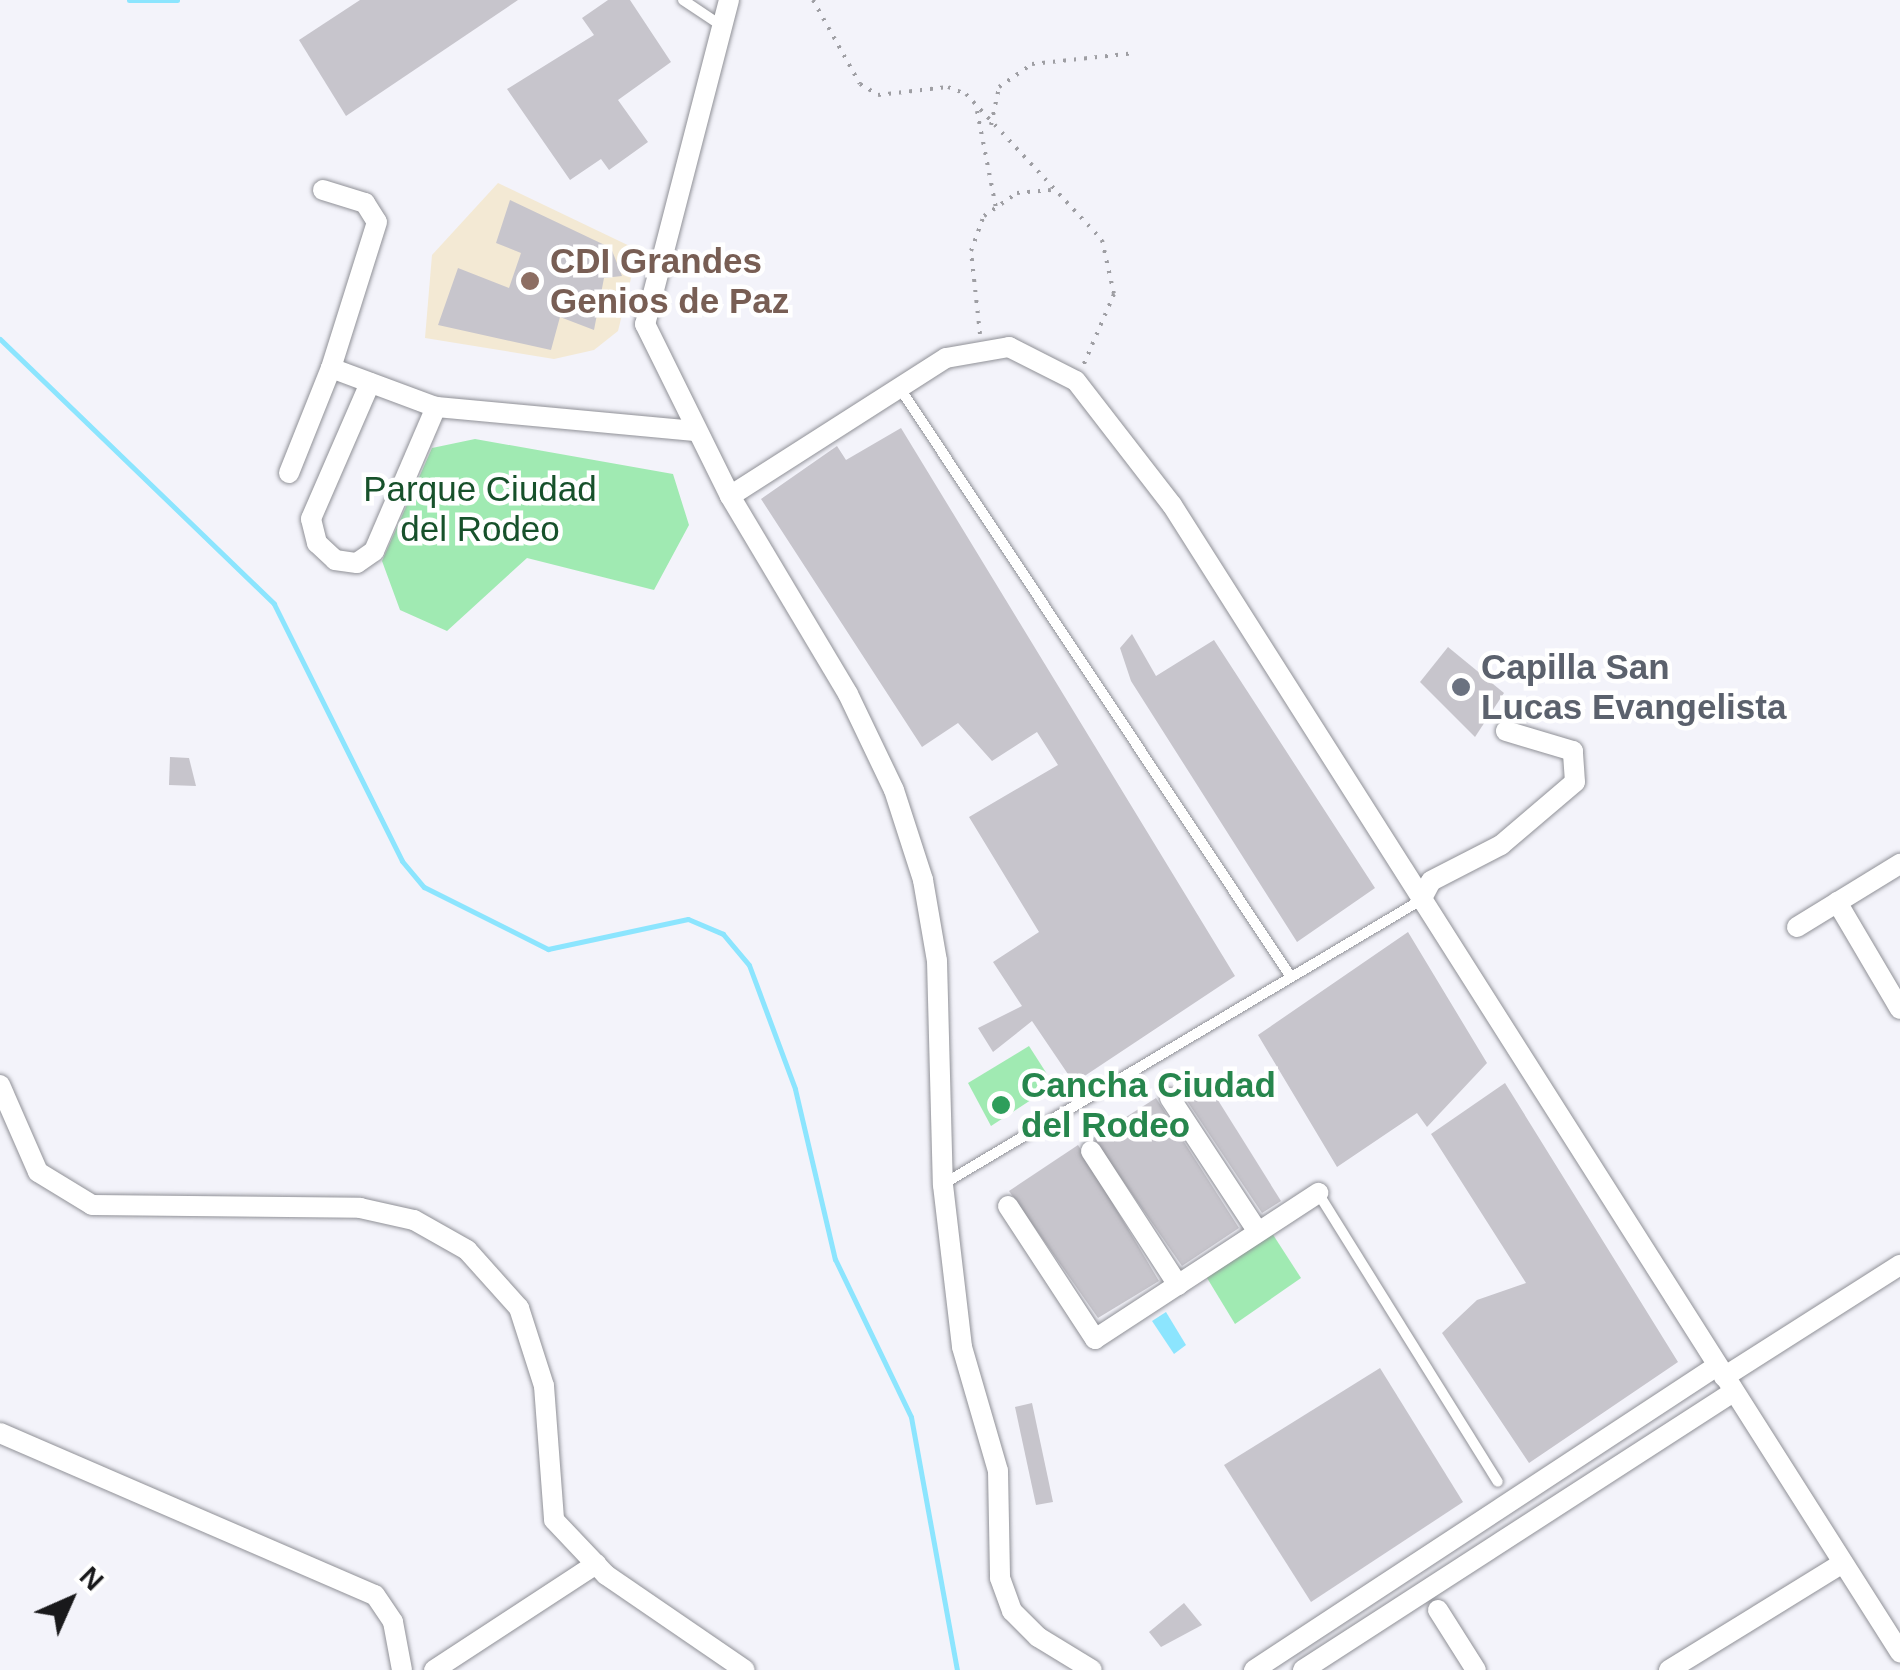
<!DOCTYPE html>
<html>
<head>
<meta charset="utf-8">
<style>
  body { margin:0 }
  #map { position:relative; width:1900px; height:1670px; overflow:hidden; background:#f3f3fa; font-family:Helvetica,sans-serif }
  div>[style] { position:absolute }
  [style*='--x'] { left:calc(var(--x)*1px); top:calc(var(--y)*1px); width:calc(var(--w)*1px); rotate:calc(var(--a)*1deg) }
  .education>* { inset:0; background:#f3e9d4 }
  .green>* { inset:0; background:#a0eab2 }
  .water>* { inset:0; background:#8ce5fe }
  .stream>* { height:5px; margin:-2.5px; padding:0 2.5px; transform-origin:2.5px; border-radius:2.5px; background:#8ce5fe }
  .building>* { inset:0; background:#c7c5cc }
  .path>* { height:4px; margin-top:-2px; transform-origin:0; background:repeating-linear-gradient(90deg,#9e9ea3 0 2.5px,transparent 0 10.5px) }
  .roads { filter:drop-shadow(0 0 2px #909197) drop-shadow(0 0 2px #909197) }
  .lane>* { height:10px; margin:-5px; padding:0 5px; transform-origin:5px; border-radius:5px; background:#fff }
  .street>* { height:20px; margin:-10px; padding:0 10px; transform-origin:10px; border-radius:10px; background:#fff }
  .dots>* { width:28px; height:28px; translate:-50% -50%; box-sizing:border-box; border:5px solid #fff; border-radius:50% }
  span { translate:-50% -50%; white-space:nowrap; text-align:center; line-height:1.15; -webkit-text-stroke:9px #fff; paint-order:stroke }
  .education-label { font-size:35px; color:#785e54; font-weight:700 }
  .left { translate:0 -50%; text-align:left }
  .park-label { font-size:35px; color:#17512b }
  .worship-label { font-size:35px; color:#5b616d; font-weight:700 }
  .leisure-label { font-size:35px; color:#27864d; font-weight:700 }
  .north { position:absolute; left:20px; top:1550px; width:100px; height:100px; -webkit-text-stroke:8px #fff; paint-order:stroke; rotate:45deg; font-size:28px; font-weight:700; line-height:40px; text-align:center; color:#19191b }
  .north::after { content:''; display:block; margin:auto; width:35px; height:45px; background:#19191b; clip-path:polygon(50% 0,100% 100%,50% 72%,0 100%) }
</style>
</head>
<body>
<div id="map">
  <div class="education">
    <div style="clip-path:polygon(498px 183px,638px 250px,618px 331px,594px 350px,554px 359px,425px 338px,432px 255px)"></div>
  </div>
  <div class="green">
    <div style="clip-path:polygon(475px 439px,673px 474px,689px 525px,654px 590px,527px 558px,447px 631px,400px 610px,382px 561px,432px 448px)"></div>
    <div style="clip-path:polygon(1029px 1046px,1054px 1085px,991px 1126px,968px 1083px)"></div>
    <div style="clip-path:polygon(1270px 1230px,1301px 1278px,1235px 1324px,1204px 1273px)"></div>
  </div>
  <div class="water">
    <div style="clip-path:polygon(1166px 1312px,1186px 1345px,1174px 1354px,1152px 1321px)"></div>
  </div>
  <div class="stream">
    <div style="--x:129;--y:0;--w:48;--a:0"></div>
    <div style="--x:0;--y:339;--w:381;--a:44"></div>
    <div style="--x:274;--y:604;--w:287;--a:63.5"></div>
    <div style="--x:402;--y:861;--w:34;--a:50"></div>
    <div style="--x:424;--y:887;--w:139;--a:26.6"></div>
    <div style="--x:548;--y:949;--w:143;--a:-12.1"></div>
    <div style="--x:688;--y:919;--w:38;--a:23"></div>
    <div style="--x:723;--y:934;--w:40;--a:50"></div>
    <div style="--x:749;--y:965;--w:132;--a:69.6"></div>
    <div style="--x:795;--y:1089;--w:175;--a:76.8"></div>
    <div style="--x:835;--y:1259;--w:175;--a:64.3"></div>
    <div style="--x:911;--y:1417;--w:257;--a:79.7"></div>
  </div>
  <div class="building">
    <div style="clip-path:polygon(360px 0,518px 0,346px 116px,299px 40px)"></div>
    <div style="clip-path:polygon(608px 0,630px 0,671px 62px,618px 100px,648px 142px,609px 170px,601px 159px,570px 180px,507px 89px,594px 35px,582px 18px)"></div>
    <div style="clip-path:polygon(510px 200px,611px 248px,622px 276px,604px 278px,594px 330px,560px 317px,551px 350px,438px 325px,458px 268px,509px 288px,521px 253px,496px 243px)"></div>
    <div style="clip-path:polygon(901px 428px,1235px 976px,1074px 1083px,1032px 1021px,993px 1052px,978px 1028px,1022px 1006px,993px 962px,1039px 932px,969px 817px,1058px 765px,1037px 732px,992px 761px,958px 723px,922px 747px,761px 499px,837px 446px,846px 460px)"></div>
    <div style="clip-path:polygon(1132px 634px,1156px 676px,1214px 640px,1375px 888px,1297px 942px,1131px 681px,1120px 648px)"></div>
    <div style="clip-path:polygon(1448px 647px,1504px 693px,1475px 737px,1420px 682px)"></div>
    <div style="clip-path:polygon(170px 757px,189px 758px,196px 786px,169px 785px)"></div>
    <div style="clip-path:polygon(1408px 932px,1487px 1063px,1427px 1127px,1417px 1113px,1337px 1167px,1258px 1035px)"></div>
    <div style="clip-path:polygon(1201px 1073px,1281px 1201px,1262px 1213px,1177px 1086px)"></div>
    <div style="clip-path:polygon(1505px 1083px,1678px 1362px,1529px 1463px,1442px 1333px,1477px 1300px,1526px 1283px,1431px 1134px)"></div>
    <div style="clip-path:polygon(1156px 1098px,1239px 1228px,1182px 1266px,1093px 1138px)"></div>
    <div style="clip-path:polygon(1078px 1145px,1159px 1281px,1098px 1318px,1009px 1191px)"></div>
    <div style="clip-path:polygon(1380px 1368px,1463px 1502px,1311px 1602px,1224px 1465px)"></div>
    <div style="clip-path:polygon(1032px 1403px,1053px 1502px,1036px 1505px,1015px 1407px)"></div>
    <div style="clip-path:polygon(1184px 1603px,1202px 1625px,1161px 1647px,1149px 1632px)"></div>
  </div>
  <div class="path">
    <div style="--x:813;--y:0;--w:96;--a:60.8"></div>
    <div style="--x:860;--y:84;--w:21;--a:31"></div>
    <div style="--x:878;--y:95;--w:70;--a:-6.5"></div>
    <div style="--x:948;--y:87;--w:19;--a:21"></div>
    <div style="--x:966;--y:94;--w:200;--a:47"></div>
    <div style="--x:1102;--y:240;--w:55;--a:77.5"></div>
    <div style="--x:1114;--y:294;--w:78;--a:113.3"></div>
    <div style="--x:977;--y:111;--w:99;--a:78.9"></div>
    <div style="--x:991;--y:125;--w:39;--a:-78"></div>
    <div style="--x:999;--y:87;--w:40;--a:-34.9"></div>
    <div style="--x:1032;--y:64;--w:104;--a:-6.1"></div>
    <div style="--x:980;--y:334;--w:83;--a:-96.2"></div>
    <div style="--x:971;--y:251;--w:37;--a:-70"></div>
    <div style="--x:984;--y:216;--w:40;--a:-34.9"></div>
    <div style="--x:1017;--y:193;--w:34;--a:-5"></div>
  </div>
  <div class="roads">
    <div class="lane">
      <div style="--x:683;--y:0;--w:47;--a:33.7"></div>
      <div style="--x:899;--y:387;--w:708;--a:56.4"></div>
      <div style="--x:945;--y:1183;--w:554;--a:-30.73"></div>
      <div style="--x:1318;--y:1193;--w:340;--a:58.1"></div>
    </div>
    <div class="street">
      <div style="--x:729;--y:0;--w:335;--a:104.5"></div>
      <div style="--x:645;--y:324;--w:192;--a:63.7"></div>
      <div style="--x:730;--y:496;--w:256;--a:-32.6"></div>
      <div style="--x:946;--y:358;--w:64;--a:-9.9"></div>
      <div style="--x:1009;--y:347;--w:75;--a:26.9"></div>
      <div style="--x:1076;--y:381;--w:157;--a:52.3"></div>
      <div style="--x:1172;--y:505;--w:1359;--a:57.6"></div>
      <div style="--x:323;--y:190;--w:44;--a:17.2"></div>
      <div style="--x:365;--y:203;--w:22;--a:58"></div>
      <div style="--x:377;--y:222;--w:153;--a:107.5"></div>
      <div style="--x:331;--y:368;--w:112;--a:20.4"></div>
      <div style="--x:436;--y:407;--w:258;--a:5.3"></div>
      <div style="--x:370;--y:383;--w:148;--a:113.5"></div>
      <div style="--x:311;--y:519;--w:25;--a:76"></div>
      <div style="--x:317;--y:543;--w:25;--a:43"></div>
      <div style="--x:335;--y:560;--w:22;--a:8"></div>
      <div style="--x:357;--y:563;--w:21;--a:-35"></div>
      <div style="--x:374;--y:551;--w:157;--a:-66.7"></div>
      <div style="--x:289;--y:473;--w:113;--a:-68.2"></div>
      <div style="--x:730;--y:496;--w:230;--a:59.2"></div>
      <div style="--x:848;--y:694;--w:106;--a:64.4"></div>
      <div style="--x:894;--y:790;--w:95;--a:72.1"></div>
      <div style="--x:923;--y:880;--w:82;--a:80.2"></div>
      <div style="--x:937;--y:961;--w:224;--a:88.5"></div>
      <div style="--x:943;--y:1185;--w:163;--a:83.3"></div>
      <div style="--x:962;--y:1347;--w:129;--a:73.8"></div>
      <div style="--x:998;--y:1471;--w:107;--a:88.9"></div>
      <div style="--x:1000;--y:1578;--w:35;--a:70"></div>
      <div style="--x:1012;--y:1611;--w:37;--a:45"></div>
      <div style="--x:1038;--y:1637;--w:63;--a:31.4"></div>
      <div style="--x:1421;--y:900;--w:21;--a:-62"></div>
      <div style="--x:1431;--y:881;--w:79;--a:-27.2"></div>
      <div style="--x:1501;--y:845;--w:97;--a:-40.4"></div>
      <div style="--x:1575;--y:782;--w:31;--a:-94"></div>
      <div style="--x:1573;--y:751;--w:70;--a:-163.4"></div>
      <div style="--x:1837;--y:902;--w:124;--a:59.5"></div>
      <div style="--x:1797;--y:927;--w:121;--a:-31.5"></div>
      <div style="--x:0;--y:1085;--w:95;--a:66.4"></div>
      <div style="--x:38;--y:1172;--w:63;--a:31.4"></div>
      <div style="--x:92;--y:1205;--w:268;--a:0.6"></div>
      <div style="--x:360;--y:1208;--w:55;--a:12.5"></div>
      <div style="--x:414;--y:1220;--w:61;--a:29.5"></div>
      <div style="--x:467;--y:1250;--w:78;--a:48.1"></div>
      <div style="--x:519;--y:1308;--w:82;--a:72.2"></div>
      <div style="--x:544;--y:1386;--w:134;--a:85.7"></div>
      <div style="--x:554;--y:1520;--w:76;--a:46.6"></div>
      <div style="--x:606;--y:1575;--w:168;--a:34.4"></div>
      <div style="--x:1170;--y:1098;--w:160;--a:56.7"></div>
      <div style="--x:1091;--y:1151;--w:160;--a:57"></div>
      <div style="--x:1008;--y:1206;--w:159;--a:56.8"></div>
      <div style="--x:1095;--y:1339;--w:267;--a:-33.2"></div>
      <div style="--x:1724;--y:1377;--w:209;--a:-32.5"></div>
      <div style="--x:0;--y:1433;--w:408;--a:23.4"></div>
      <div style="--x:375;--y:1595;--w:32;--a:56"></div>
      <div style="--x:393;--y:1622;--w:49;--a:79.4"></div>
      <div style="--x:1438;--y:1610;--w:71;--a:57.7"></div>
      <div style="--x:434;--y:1670;--w:194;--a:-33.2"></div>
      <div style="--x:1254;--y:1670;--w:554;--a:-33.29"></div>
      <div style="--x:1303;--y:1670;--w:512;--a:-32.88"></div>
      <div style="--x:1669;--y:1670;--w:204;--a:-31.6"></div>
    </div>
  </div>
  <div class="dots">
    <div style="left:530px;top:281px;background:#8d6e63"></div>
    <div style="left:1461px;top:687px;background:#6b7280"></div>
    <div style="left:1001px;top:1105px;background:#2e9e5b"></div>
  </div>
  <div class="education-label">
    <span class="left" style="left:550px;top:281px">CDI Grandes<br>Genios de Paz</span>
  </div>
  <div class="park-label">
    <span style="left:480px;top:509px">Parque Ciudad<br>del Rodeo</span>
  </div>
  <div class="worship-label">
    <span class="left" style="left:1481px;top:687px">Capilla San<br>Lucas Evangelista</span>
  </div>
  <div class="leisure-label">
    <span class="left" style="left:1021px;top:1105px">Cancha Ciudad<br>del Rodeo</span>
  </div>
  <div class="north">N</div>
</div>
</body>
</html>
